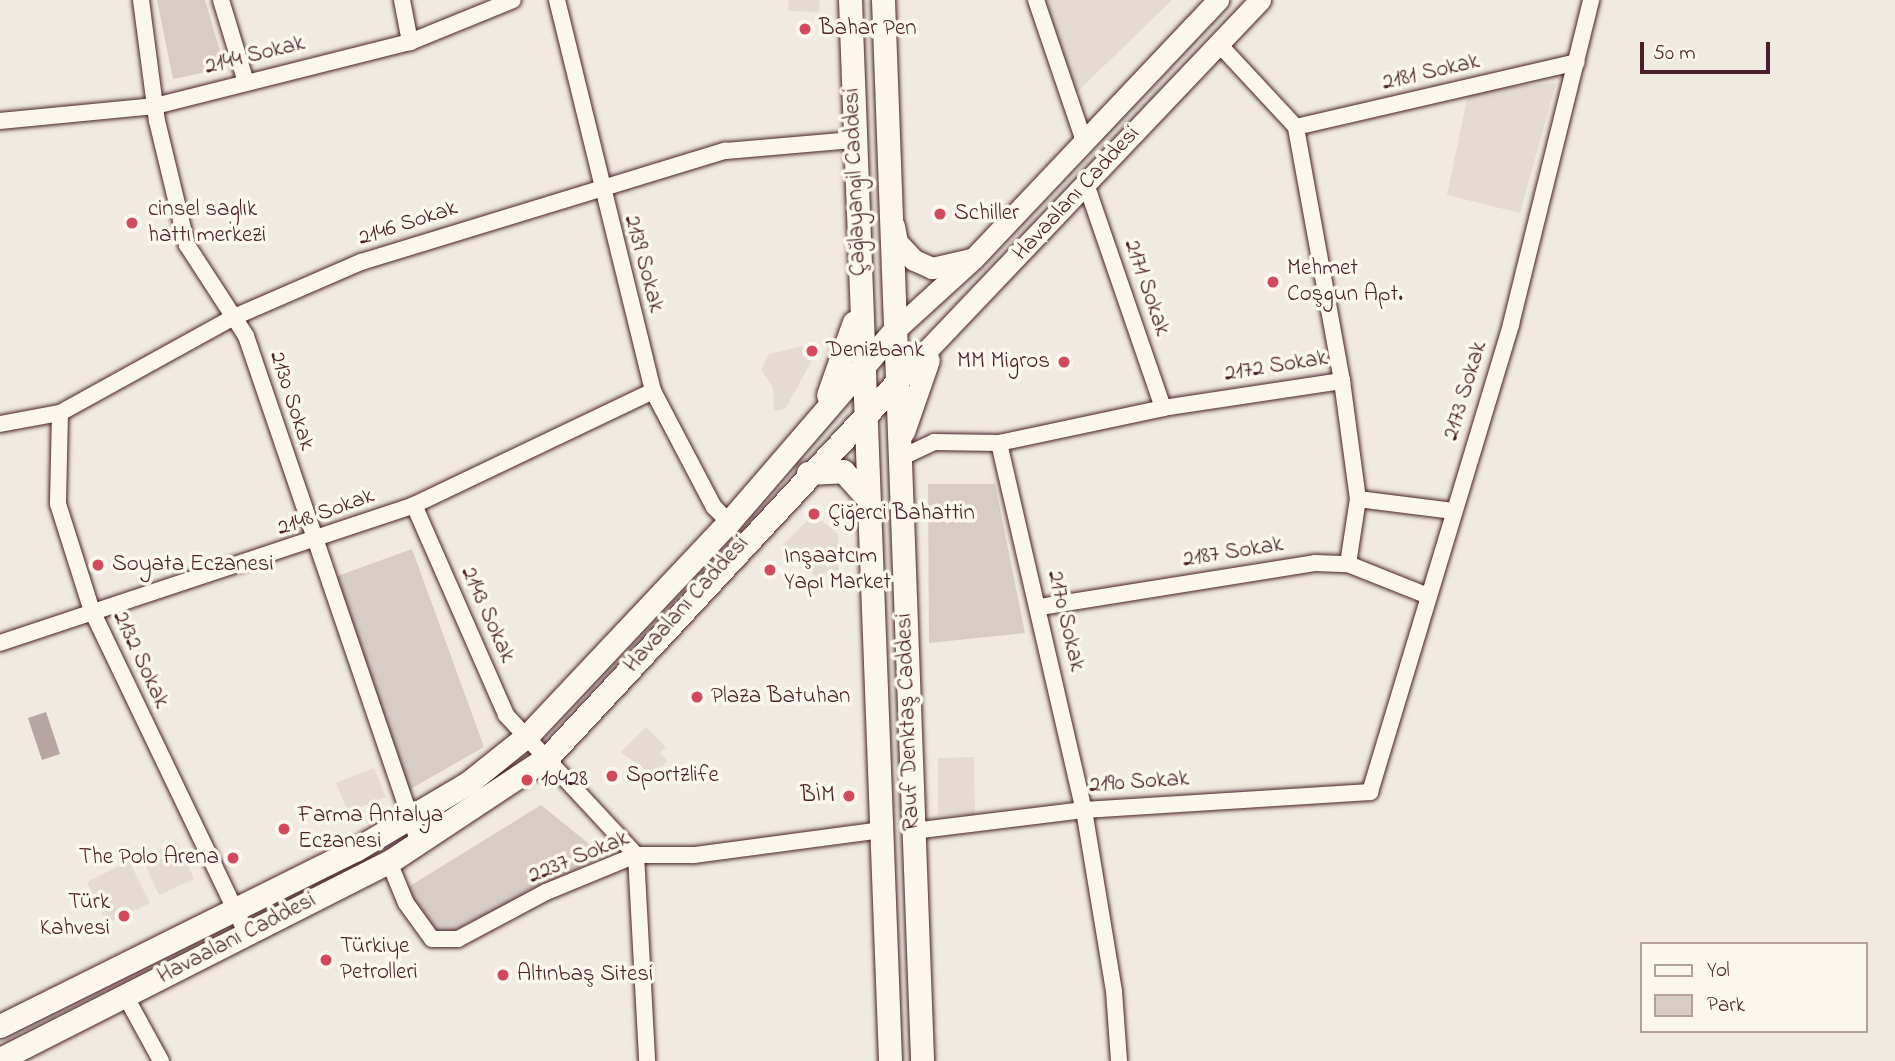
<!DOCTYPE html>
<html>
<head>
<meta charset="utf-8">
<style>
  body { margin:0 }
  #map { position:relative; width:1895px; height:1061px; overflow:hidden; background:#f0eae0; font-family:"Indie Flower",sans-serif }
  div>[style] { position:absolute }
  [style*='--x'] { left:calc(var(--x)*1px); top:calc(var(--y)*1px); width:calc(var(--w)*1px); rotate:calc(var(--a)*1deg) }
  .built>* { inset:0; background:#e4dbd2 }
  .green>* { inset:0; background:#d8ccc6 }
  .water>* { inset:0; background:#b8a4a2 }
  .roads { filter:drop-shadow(0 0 2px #4a1f2b) drop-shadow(0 0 2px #4a1f2b) }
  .street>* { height:16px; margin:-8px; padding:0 8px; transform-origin:8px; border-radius:8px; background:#fbf7ec }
  .secondary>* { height:21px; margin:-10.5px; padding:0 10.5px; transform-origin:10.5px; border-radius:10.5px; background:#fbf7ec }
  .primary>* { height:23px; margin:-11.5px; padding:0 11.5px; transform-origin:11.5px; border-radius:11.5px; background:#fbf7ec }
  .dots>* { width:19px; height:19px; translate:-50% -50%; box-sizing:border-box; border:4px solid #fbf7ec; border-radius:50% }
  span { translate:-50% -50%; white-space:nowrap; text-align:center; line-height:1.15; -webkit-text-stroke:7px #fbf7ec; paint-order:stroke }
  .poi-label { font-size:23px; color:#4a1f2b }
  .left { translate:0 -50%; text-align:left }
  .right { translate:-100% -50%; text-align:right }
  .street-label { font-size:23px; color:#4a1f2b }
  .legend { position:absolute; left:1640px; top:942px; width:228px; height:91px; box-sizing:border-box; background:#fbf7ec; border:2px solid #b4a19f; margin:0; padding:9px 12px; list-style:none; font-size:21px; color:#4a1f2b }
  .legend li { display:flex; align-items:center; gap:14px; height:35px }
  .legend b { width:35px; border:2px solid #b4a19f }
  .scale { position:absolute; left:1640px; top:42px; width:130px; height:32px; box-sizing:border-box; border:4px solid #4a1f2b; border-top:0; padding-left:9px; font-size:21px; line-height:24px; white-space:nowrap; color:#4a1f2b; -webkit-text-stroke:5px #fbf7ec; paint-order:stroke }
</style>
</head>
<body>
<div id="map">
  <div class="built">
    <div style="clip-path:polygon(789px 0,820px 0,819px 12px,788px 11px)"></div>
    <div style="clip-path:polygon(1046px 0,1172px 0,1075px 94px)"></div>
    <div style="clip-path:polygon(1556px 83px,1520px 213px,1447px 195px,1469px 90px)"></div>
    <div style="clip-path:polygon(810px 344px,814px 357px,785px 409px,774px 411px,773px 387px,761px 370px,769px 354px)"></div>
    <div style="clip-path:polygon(814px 514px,838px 534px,839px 570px,816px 577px,783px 545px)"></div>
    <div style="clip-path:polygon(646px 727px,666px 747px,660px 753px,667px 761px,653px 775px,621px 752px)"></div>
    <div style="clip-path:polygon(974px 757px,975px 815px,938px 815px,938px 758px)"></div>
    <div style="clip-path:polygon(374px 768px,386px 797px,348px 812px,336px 783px)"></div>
    <div style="clip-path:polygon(177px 842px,194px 879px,159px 895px,142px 858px)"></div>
    <div style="clip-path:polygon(129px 861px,150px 903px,107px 924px,87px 882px)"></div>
  </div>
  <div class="green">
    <div style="clip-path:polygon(157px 0,205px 0,225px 68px,173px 79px)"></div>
    <div style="clip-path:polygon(928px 484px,995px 484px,1025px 633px,929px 643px)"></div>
    <div style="clip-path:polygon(412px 549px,484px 747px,407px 791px,335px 577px)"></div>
    <div style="clip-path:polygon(541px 805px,604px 856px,447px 934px,432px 932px,405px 889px)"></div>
  </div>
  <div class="water">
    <div style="clip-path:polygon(46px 712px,60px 754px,42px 760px,28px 718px)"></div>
  </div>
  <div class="roads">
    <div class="street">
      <div style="--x:141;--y:0;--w:122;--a:82.5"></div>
      <div style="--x:157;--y:121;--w:128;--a:76.4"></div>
      <div style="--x:187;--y:245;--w:108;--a:57"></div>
      <div style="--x:246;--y:336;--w:536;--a:71.16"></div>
      <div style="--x:221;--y:0;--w:83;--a:73.1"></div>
      <div style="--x:402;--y:0;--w:43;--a:79.2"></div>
      <div style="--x:557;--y:0;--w:403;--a:76.2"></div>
      <div style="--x:653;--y:391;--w:131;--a:62.3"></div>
      <div style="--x:714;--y:507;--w:21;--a:45"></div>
      <div style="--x:1036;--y:0;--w:149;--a:71.2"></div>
      <div style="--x:0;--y:121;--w:156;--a:-5.5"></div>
      <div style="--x:155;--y:106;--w:263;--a:-14.1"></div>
      <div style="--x:410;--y:42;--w:111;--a:-22.2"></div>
      <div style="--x:1296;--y:127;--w:288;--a:-13"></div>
      <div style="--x:1086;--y:184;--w:237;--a:71"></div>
      <div style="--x:1342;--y:381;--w:119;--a:82.3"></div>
      <div style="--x:1358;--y:499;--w:96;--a:7.2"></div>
      <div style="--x:60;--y:413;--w:91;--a:91.3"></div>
      <div style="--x:58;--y:504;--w:112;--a:72.4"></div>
      <div style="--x:92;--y:611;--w:358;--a:64.4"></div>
      <div style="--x:0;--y:424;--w:61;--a:-10.4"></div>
      <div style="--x:60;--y:413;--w:196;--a:-28.9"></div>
      <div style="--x:232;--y:318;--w:141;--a:-23.5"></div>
      <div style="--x:361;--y:262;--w:381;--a:-17"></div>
      <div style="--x:725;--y:151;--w:129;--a:-4.9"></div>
      <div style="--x:999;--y:443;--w:377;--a:77"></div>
      <div style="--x:1084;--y:810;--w:183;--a:80.6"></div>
      <div style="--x:1114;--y:991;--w:70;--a:85.9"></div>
      <div style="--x:898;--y:459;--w:40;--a:-25"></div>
      <div style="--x:934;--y:442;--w:65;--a:0.9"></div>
      <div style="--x:999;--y:443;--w:168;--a:-12"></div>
      <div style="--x:1163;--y:408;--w:181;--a:-8.6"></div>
      <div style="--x:1342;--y:381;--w:258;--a:-100.3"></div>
      <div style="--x:1296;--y:127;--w:113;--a:-132.9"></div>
      <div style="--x:414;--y:505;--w:229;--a:66.3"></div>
      <div style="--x:506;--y:715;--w:191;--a:47.1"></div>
      <div style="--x:636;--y:855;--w:206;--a:86.9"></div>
      <div style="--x:1348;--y:564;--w:66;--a:-81.3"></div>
      <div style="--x:1040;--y:607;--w:278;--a:-9.1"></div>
      <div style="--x:1315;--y:563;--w:33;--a:2"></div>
      <div style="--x:1348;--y:564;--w:86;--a:21.8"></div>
      <div style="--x:0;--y:643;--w:436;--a:-18.4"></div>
      <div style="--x:414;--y:505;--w:265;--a:-25.5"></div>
      <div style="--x:913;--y:831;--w:172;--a:-7"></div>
      <div style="--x:1084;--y:810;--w:287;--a:-3.6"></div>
      <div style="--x:1370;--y:792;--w:489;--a:-73.2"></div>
      <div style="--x:1511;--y:324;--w:334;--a:-76.1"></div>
      <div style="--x:389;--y:862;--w:44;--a:67.5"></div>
      <div style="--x:406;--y:903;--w:44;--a:54.2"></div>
      <div style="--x:432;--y:939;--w:26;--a:0"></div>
      <div style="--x:458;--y:939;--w:100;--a:-28.1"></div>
      <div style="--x:546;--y:892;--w:97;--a:-22.3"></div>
      <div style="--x:636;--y:855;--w:58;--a:0"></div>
      <div style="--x:694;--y:855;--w:189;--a:-7.6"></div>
      <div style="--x:126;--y:997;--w:73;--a:61.3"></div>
    </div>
    <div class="secondary">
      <div style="--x:894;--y:226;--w:16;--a:79"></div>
      <div style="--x:897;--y:242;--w:25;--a:47"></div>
      <div style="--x:914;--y:260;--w:20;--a:24"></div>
      <div style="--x:932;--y:268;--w:40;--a:-13"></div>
      <div style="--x:895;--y:330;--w:105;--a:-42.3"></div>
      <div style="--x:973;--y:259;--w:357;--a:-46.6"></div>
      <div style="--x:895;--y:384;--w:530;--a:-46.45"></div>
      <div style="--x:904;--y:432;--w:76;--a:-70.9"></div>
    </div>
    <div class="primary">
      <div style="--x:850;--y:0;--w:1062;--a:87.84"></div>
      <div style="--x:883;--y:0;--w:1062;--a:87.89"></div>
      <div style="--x:828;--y:395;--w:77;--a:-70.4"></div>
      <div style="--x:808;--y:473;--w:35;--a:-3"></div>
      <div style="--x:843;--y:471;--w:36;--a:48"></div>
      <div style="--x:0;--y:1026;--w:396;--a:-26.4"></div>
      <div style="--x:355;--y:850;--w:131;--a:-30.7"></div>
      <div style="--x:468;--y:783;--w:77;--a:-38.7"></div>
      <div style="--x:528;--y:735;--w:293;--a:-46.7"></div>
      <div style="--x:729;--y:522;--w:254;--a:-49.2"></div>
      <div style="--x:0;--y:1059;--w:436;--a:-26.9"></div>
      <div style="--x:389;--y:862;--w:192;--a:-33.5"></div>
      <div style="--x:549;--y:756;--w:508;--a:-47.07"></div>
    </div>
  </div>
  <div class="dots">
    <div style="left:805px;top:29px;background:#d1495b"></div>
    <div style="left:940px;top:214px;background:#d1495b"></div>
    <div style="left:132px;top:223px;background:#d1495b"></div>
    <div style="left:1273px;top:282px;background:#d1495b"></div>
    <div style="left:812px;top:351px;background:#d1495b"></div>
    <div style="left:1064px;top:362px;background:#d1495b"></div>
    <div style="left:814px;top:514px;background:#d1495b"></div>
    <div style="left:98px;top:565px;background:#d1495b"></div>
    <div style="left:770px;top:570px;background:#d1495b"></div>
    <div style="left:697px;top:697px;background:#d1495b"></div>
    <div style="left:612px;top:776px;background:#d1495b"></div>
    <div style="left:527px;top:780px;background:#d1495b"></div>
    <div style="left:849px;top:796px;background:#d1495b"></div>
    <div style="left:284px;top:829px;background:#d1495b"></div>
    <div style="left:233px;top:858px;background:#d1495b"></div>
    <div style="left:124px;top:916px;background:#d1495b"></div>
    <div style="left:326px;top:960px;background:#d1495b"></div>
    <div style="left:503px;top:975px;background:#d1495b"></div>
  </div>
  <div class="poi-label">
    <span class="left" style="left:819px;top:29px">Bahar Pen</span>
    <span class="left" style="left:148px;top:223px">cinsel saglık<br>hattı merkezi</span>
    <span class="left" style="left:954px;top:214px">Schiller</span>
    <span class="left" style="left:1287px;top:282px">Mehmet<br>Coşgun Apt.</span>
    <span class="left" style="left:826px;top:351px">Denizbank</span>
    <span class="right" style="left:1050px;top:362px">MM Migros</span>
    <span class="left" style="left:828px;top:514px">Çiğerci Bahattin</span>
    <span class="left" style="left:784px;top:570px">Inşaatcım<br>Yapı Market</span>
    <span class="left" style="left:112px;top:565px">Soyata Eczanesi</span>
    <span class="left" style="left:711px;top:697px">Plaza Batuhan</span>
    <span class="left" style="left:626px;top:776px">Sportzlife</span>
    <span class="left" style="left:541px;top:780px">10428</span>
    <span class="right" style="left:835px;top:796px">BİM</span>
    <span class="left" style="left:298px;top:829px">Farma Antalya<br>Eczanesi</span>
    <span class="right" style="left:219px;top:858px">The Polo Arena</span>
    <span class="right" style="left:110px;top:916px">Türk<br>Kahvesi</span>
    <span class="left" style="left:340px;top:960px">Türkiye<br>Petrolleri</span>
    <span class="left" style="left:517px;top:975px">Altınbaş Sitesi</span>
  </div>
  <div class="street-label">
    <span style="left:255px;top:56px;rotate:-14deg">2144 Sokak</span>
    <span style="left:1431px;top:73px;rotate:-13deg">2181 Sokak</span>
    <span style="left:856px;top:182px;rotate:-92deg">Çağlayangil Caddesi</span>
    <span style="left:1077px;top:194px;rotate:-47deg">Havaalanı Caddesi</span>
    <span style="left:408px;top:224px;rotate:-18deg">2146 Sokak</span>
    <span style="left:643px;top:264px;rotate:75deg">2139 Sokak</span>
    <span style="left:1146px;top:288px;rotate:71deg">2171 Sokak</span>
    <span style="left:1276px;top:367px;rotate:-9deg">2172 Sokak</span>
    <span style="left:1466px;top:391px;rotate:-73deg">2173 Sokak</span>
    <span style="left:291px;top:401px;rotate:72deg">2130 Sokak</span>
    <span style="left:326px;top:513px;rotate:-20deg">2148 Sokak</span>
    <span style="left:1233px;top:553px;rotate:-9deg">2187 Sokak</span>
    <span style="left:687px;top:605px;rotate:-48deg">Havaalanı Caddesi</span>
    <span style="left:487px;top:615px;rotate:66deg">2143 Sokak</span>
    <span style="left:1065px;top:621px;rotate:77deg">2170 Sokak</span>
    <span style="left:140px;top:660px;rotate:65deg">2132 Sokak</span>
    <span style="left:909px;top:722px;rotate:-92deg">Rauf Denktaş Caddesi</span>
    <span style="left:1139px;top:783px;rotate:-4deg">2190 Sokak</span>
    <span style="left:579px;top:858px;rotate:-22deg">2237 Sokak</span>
    <span style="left:237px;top:939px;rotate:-27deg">Havaalanı Caddesi</span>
  </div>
  <ul class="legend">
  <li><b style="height:9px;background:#fbf7ec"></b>Yol</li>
  <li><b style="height:19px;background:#d8ccc6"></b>Park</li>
  </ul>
  <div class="scale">50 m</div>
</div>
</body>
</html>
